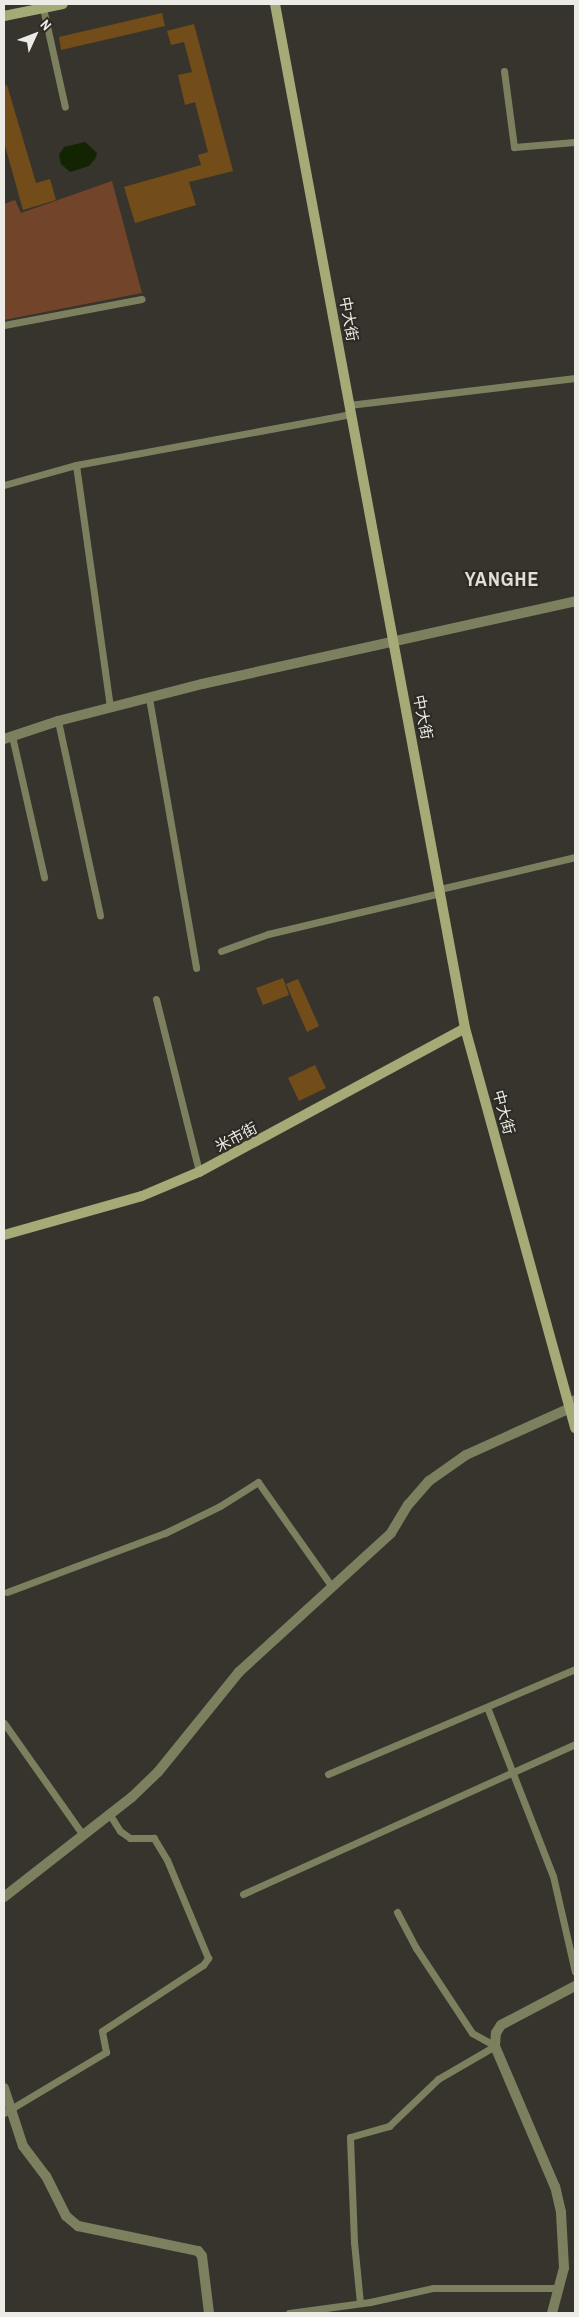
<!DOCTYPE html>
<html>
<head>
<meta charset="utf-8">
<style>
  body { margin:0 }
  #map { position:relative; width:579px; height:2317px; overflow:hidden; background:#36342c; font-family:"Archivo Narrow","Noto Sans SC",sans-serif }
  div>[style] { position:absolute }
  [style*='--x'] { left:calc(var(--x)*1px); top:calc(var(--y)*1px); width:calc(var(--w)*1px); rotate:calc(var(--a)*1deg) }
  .green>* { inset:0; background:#72442a }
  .water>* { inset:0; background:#122402 }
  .building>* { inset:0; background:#734d19 }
  .lane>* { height:7px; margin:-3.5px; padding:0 3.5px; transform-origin:3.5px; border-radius:3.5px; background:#7d805f }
  .street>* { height:10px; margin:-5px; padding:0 5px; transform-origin:5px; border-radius:5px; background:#7d805f }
  .secondary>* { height:10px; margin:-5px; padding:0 5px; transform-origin:5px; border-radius:5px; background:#a6aa76 }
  span { translate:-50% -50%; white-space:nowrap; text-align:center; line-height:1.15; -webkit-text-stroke:4px #2c2a23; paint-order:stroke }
  .street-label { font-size:15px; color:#edebe6 }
  .district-label { font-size:20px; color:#e1ded4; font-weight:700; letter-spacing:1px }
  .frame { position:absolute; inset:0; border:5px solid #edebe6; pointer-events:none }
  .north { position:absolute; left:10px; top:10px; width:50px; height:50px; -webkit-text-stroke:4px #2c2a23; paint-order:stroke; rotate:47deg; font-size:14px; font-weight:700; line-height:20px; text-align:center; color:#edebe6 }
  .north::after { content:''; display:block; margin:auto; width:18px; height:22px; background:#edebe6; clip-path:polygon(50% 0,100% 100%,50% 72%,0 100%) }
</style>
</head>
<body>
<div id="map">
  <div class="green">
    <div style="clip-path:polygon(112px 181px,142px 293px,4px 320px,4px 204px,15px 200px,21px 213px)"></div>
  </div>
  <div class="water">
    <div style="clip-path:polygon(85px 142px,97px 153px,95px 159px,89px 166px,70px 172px,61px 164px,59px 155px,64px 147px)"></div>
  </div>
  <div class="building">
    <div style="clip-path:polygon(162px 13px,165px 26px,61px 50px,59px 37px)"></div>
    <div style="clip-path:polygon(194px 24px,233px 171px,189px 182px,196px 205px,135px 223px,124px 187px,201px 165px,198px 155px,208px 152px,195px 102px,185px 105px,178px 75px,192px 72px,184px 42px,171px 45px,167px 31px)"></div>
    <div style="clip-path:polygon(7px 85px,36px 183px,50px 179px,56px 200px,23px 210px,4px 142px,4px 86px)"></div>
    <div style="clip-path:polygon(283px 978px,289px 995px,263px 1005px,256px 988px)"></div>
    <div style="clip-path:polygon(298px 979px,319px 1026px,307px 1032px,286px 984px)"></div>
    <div style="clip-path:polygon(315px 1065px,326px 1088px,299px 1101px,288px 1078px)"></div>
  </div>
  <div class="lane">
    <div style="--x:43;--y:8;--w:101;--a:77.5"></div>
    <div style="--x:504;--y:71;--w:77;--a:82.5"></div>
    <div style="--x:514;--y:147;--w:61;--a:-4.7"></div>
    <div style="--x:4;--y:325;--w:140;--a:-10.7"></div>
    <div style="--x:349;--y:405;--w:228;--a:-6.8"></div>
    <div style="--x:76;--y:465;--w:245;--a:82"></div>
    <div style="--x:4;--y:485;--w:75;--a:-15.5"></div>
    <div style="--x:76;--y:465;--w:280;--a:-10.5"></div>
    <div style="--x:149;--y:698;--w:274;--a:80.1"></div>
    <div style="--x:58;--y:721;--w:199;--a:77.8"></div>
    <div style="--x:12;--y:736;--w:145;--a:77.2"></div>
    <div style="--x:440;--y:889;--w:139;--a:-13.3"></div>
    <div style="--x:221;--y:951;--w:50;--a:-19.9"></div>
    <div style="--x:268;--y:934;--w:177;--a:-13.4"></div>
    <div style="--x:156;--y:999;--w:178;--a:76"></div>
    <div style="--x:7;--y:1592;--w:169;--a:-20.5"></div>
    <div style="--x:165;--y:1533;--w:61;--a:-26.1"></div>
    <div style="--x:220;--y:1506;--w:45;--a:-32.3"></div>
    <div style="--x:258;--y:1482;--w:128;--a:54.8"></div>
    <div style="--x:487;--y:1707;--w:181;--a:68.7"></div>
    <div style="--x:553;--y:1876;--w:98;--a:77.1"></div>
    <div style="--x:4;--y:1723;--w:137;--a:54.8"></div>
    <div style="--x:328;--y:1774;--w:268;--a:-23"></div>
    <div style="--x:243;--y:1894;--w:364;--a:-24.3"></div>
    <div style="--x:397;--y:1912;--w:41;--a:62.2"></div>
    <div style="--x:416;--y:1948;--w:102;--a:56.6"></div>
    <div style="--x:472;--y:2033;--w:26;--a:29"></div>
    <div style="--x:4;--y:2113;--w:119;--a:-30.9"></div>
    <div style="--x:106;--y:2052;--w:21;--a:-101"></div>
    <div style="--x:102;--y:2031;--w:121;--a:-33.2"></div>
    <div style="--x:203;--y:1965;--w:9;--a:-54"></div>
    <div style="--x:208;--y:1958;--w:106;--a:-112.7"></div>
    <div style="--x:167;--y:1860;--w:26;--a:-121"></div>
    <div style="--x:154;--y:1838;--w:24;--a:180"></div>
    <div style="--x:130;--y:1838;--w:12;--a:-145"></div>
    <div style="--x:120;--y:1831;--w:19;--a:-122"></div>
    <div style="--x:360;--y:2303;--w:61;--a:-95.6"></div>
    <div style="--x:354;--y:2242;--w:105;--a:-92.2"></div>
    <div style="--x:350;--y:2137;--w:41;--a:-15.8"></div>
    <div style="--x:389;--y:2126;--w:68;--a:-43.8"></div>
    <div style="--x:438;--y:2079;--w:66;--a:-30.1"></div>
    <div style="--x:289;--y:2313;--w:82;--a:-7.7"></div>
    <div style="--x:370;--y:2302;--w:65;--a:-12.5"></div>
    <div style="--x:433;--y:2288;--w:125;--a:0"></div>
  </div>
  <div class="street">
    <div style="--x:4;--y:739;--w:57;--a:-18.4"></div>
    <div style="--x:58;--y:721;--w:149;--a:-14.4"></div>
    <div style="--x:202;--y:684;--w:382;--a:-12.5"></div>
    <div style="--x:4;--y:1897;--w:162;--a:-38"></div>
    <div style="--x:132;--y:1797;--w:36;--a:-44"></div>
    <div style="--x:158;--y:1772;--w:129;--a:-51"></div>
    <div style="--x:239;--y:1672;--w:206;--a:-42.4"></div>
    <div style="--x:391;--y:1533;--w:33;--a:-59"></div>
    <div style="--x:408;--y:1505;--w:32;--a:-49"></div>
    <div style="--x:429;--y:1481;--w:45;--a:-35.1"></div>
    <div style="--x:466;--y:1455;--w:114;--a:-24.3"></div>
    <div style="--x:570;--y:1408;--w:9;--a:-58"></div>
    <div style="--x:4;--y:2088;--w:61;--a:71.9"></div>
    <div style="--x:23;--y:2146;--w:38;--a:53"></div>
    <div style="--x:46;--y:2176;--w:45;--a:63.4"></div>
    <div style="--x:66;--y:2216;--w:16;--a:40"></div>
    <div style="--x:78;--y:2226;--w:123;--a:11.8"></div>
    <div style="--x:198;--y:2251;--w:6;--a:51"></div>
    <div style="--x:202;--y:2256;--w:57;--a:83"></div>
    <div style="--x:552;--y:2313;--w:47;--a:-75.1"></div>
    <div style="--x:564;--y:2268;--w:56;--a:-93.1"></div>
    <div style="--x:561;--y:2212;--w:26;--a:-103"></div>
    <div style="--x:555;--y:2187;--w:153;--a:-113.1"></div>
    <div style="--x:495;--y:2046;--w:13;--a:-86"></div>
    <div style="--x:496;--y:2033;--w:9;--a:-58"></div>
    <div style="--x:501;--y:2025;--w:84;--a:-27.8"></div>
  </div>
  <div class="secondary">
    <div style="--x:275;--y:4;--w:1041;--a:79.49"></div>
    <div style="--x:465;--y:1028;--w:415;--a:74.6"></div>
    <div style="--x:4;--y:16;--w:60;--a:-11.5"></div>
    <div style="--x:4;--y:1235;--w:143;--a:-15.8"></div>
    <div style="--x:142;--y:1196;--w:62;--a:-22.8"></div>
    <div style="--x:199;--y:1172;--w:302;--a:-28.4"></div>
  </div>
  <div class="street-label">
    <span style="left:349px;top:319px;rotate:80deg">中大街</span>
    <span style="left:423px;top:717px;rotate:79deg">中大街</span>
    <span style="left:504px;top:1112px;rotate:75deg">中大街</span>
    <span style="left:236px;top:1137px;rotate:-28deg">米市街</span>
  </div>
  <div class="district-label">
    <span style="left:502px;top:578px">YANGHE</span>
  </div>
  <div class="frame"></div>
  <div class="north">N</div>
</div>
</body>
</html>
